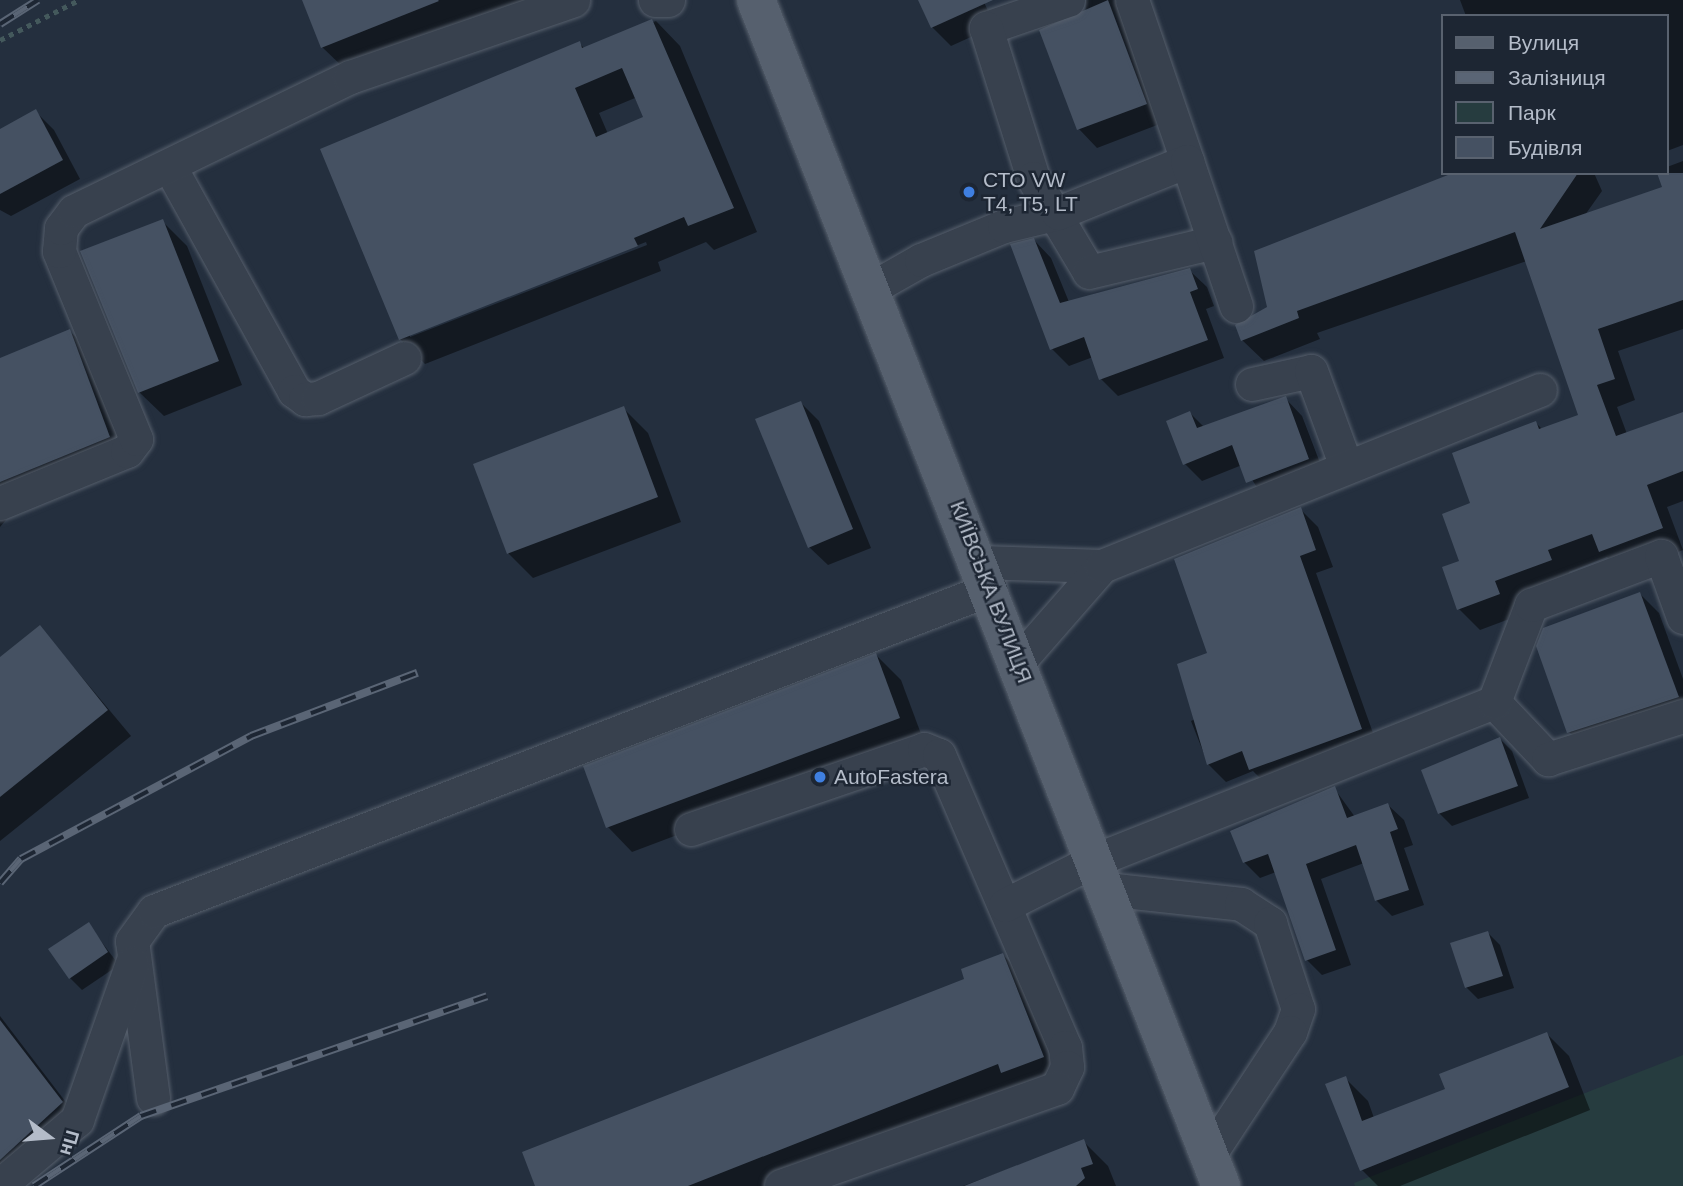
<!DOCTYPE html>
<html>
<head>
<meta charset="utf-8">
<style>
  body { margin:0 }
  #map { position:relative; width:1683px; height:1186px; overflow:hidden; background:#242f3e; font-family:Helvetica,sans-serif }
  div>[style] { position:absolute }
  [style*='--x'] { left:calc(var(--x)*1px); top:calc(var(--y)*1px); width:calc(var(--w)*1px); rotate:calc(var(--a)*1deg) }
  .green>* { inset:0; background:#263c3f }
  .shadow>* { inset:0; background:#0007 }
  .building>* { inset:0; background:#455162 }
  .path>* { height:4.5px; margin-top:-2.25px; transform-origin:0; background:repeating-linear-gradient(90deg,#44595c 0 5px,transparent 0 10px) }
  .roads { filter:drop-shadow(0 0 2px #565f6c) drop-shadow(0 0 2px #565f6c) }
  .minor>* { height:33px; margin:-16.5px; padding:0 16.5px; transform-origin:16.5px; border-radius:16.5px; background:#38414e }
  .major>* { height:38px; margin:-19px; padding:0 19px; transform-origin:19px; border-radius:19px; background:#56606e }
  .rail>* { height:8px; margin-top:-4px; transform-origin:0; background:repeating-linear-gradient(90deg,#1d2633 0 16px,#5a6575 0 32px); box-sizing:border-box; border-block:2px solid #5a6575 }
  .dots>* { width:19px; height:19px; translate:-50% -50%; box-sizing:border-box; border:4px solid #1d2633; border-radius:50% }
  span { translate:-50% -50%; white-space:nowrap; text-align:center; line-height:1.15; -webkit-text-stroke:5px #1d2633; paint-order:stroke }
  .poi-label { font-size:21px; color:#b4bcc9 }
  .left { translate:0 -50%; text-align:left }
  .street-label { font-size:21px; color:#b4bcc9 }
  .legend { position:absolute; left:1441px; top:14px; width:228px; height:161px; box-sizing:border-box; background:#1d2633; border:2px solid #59626f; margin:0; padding:9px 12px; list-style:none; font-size:21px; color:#b4bcc9 }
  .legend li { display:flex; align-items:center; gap:14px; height:35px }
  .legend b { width:35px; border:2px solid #59626f }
  .north { position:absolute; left:14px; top:1102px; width:70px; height:70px; -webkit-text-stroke:5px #1d2633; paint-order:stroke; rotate:106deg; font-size:19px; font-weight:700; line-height:28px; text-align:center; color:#b4bcc9 }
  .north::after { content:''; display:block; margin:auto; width:24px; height:32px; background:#b4bcc9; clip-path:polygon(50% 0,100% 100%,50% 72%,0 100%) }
</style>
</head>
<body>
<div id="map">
  <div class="green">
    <div style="clip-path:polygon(1683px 1055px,1683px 1186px,1355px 1186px,1354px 1183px)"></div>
  </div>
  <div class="shadow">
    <div style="clip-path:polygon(304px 0,528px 0,347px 71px,322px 47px)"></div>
    <div style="clip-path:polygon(920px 0,983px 0,995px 26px,951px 46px,932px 27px)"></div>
    <div style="clip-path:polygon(1024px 0,1119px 0,1165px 122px,1097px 148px,1079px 129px,1086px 0,1036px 12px)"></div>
    <div style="clip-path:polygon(1460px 0,1683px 0,1683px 145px,1667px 151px,1667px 16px,1466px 16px)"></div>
    <div style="clip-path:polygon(evenodd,656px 21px,680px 46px,757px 232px,714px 250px,706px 242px,658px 262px,661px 271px,425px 364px,400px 339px,579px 43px,585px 49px,656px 21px,635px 98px,645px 118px,608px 134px,599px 113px,635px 98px,656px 21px,646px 242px,647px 245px,410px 337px,410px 334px,646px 242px)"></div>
    <div style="clip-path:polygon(35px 111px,54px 130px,80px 179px,11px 216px,0 210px,0 131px)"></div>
    <div style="clip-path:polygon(1683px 161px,1683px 329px,1618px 351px,1635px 400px,1617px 407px,1627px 434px,1683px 414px,1683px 501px,1667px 507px,1683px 550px,1622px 573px,1607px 557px,1569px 572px,1572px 581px,1520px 615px,1480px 630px,1459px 609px,1473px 504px,1536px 423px,1543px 430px,1580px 416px,1527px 261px,1317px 333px,1320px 339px,1264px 361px,1242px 340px,1269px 308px,1457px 173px,1594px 173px,1602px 191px,1585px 215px,1664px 188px,1667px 167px)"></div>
    <div style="clip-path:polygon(162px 221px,187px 246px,242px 385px,164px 416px,139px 392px)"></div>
    <div style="clip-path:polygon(1034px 240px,1051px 258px,1069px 302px,1189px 270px,1207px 287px,1214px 306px,1206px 309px,1224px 358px,1118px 396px,1101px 379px,1093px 357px,1069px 366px,1052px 349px)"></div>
    <div style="clip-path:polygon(70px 331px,93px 355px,133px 461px,16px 508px,0 527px,0 360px)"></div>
    <div style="clip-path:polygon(1285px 398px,1302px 416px,1325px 476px,1265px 499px,1242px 465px,1202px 481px,1185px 464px,1190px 413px,1204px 427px)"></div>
    <div style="clip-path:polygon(801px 403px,819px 421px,871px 548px,828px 565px,809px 547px)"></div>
    <div style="clip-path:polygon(623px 408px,648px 433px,681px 522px,533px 578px,508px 553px)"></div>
    <div style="clip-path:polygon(1300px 509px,1318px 527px,1333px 567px,1316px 573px,1378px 747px,1268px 786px,1253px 771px,1226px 782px,1208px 764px,1191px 721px,1199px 717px,1209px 654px)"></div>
    <div style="clip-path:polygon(1640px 594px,1659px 613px,1683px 679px,1683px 720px,1588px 750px,1569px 732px)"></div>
    <div style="clip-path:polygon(40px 627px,131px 736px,0 841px,0 659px)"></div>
    <div style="clip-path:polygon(876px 655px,901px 680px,924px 742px,632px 852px,608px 827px)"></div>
    <div style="clip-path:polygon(1500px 739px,1512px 751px,1529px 798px,1452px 826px,1439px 813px)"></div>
    <div style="clip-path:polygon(1334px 788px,1355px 817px,1388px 805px,1404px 820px,1413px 845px,1404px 848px,1424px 905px,1392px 916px,1376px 900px,1364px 863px,1321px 879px,1351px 965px,1322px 975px,1307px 960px,1276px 872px,1260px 878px,1244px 862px)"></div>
    <div style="clip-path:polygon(88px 924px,119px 965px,82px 990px,70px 978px)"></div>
    <div style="clip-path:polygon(1488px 933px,1500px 945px,1514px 988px,1478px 999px,1466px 987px)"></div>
    <div style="clip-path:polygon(1003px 955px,1027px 979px,1067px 1082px,775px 1186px,537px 1186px,967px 980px)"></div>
    <div style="clip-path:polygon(0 1016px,81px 1122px,0 1186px)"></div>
    <div style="clip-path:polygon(1547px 1034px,1569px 1056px,1590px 1110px,1400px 1186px,1378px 1186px,1362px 1170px,1345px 1078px,1368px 1101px,1374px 1118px,1447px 1090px)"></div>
    <div style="clip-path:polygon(1083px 1141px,1108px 1166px,1116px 1186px,963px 1186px)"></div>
  </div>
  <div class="building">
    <div style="clip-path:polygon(302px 0,438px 0,439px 1px,321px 48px)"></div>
    <div style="clip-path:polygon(918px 0,993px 0,931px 28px)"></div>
    <div style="clip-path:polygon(1108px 0,1147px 104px,1077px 130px,1039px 30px)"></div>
    <div style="clip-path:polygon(evenodd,652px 19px,734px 208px,688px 226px,684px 217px,634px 238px,638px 246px,399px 340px,320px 149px,580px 41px,582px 48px,652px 19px,622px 68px,643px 117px,596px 137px,575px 88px,622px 68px)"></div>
    <div style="clip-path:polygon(36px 109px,63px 160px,0 194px,0 129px)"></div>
    <div style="clip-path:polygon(1453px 173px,1578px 173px,1540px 229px,1662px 187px,1657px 173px,1683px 173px,1683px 300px,1598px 329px,1615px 379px,1597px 385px,1616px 436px,1683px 412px,1683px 471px,1647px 485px,1663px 528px,1599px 552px,1592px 534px,1548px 550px,1552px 560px,1495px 581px,1500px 594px,1457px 610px,1442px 567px,1459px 561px,1442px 514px,1470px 503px,1452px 453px,1536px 421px,1539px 429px,1578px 415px,1515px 232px,1297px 311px,1299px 318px,1241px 341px,1235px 325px,1267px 307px,1254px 251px)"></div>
    <div style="clip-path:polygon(163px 219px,219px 361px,138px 393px,80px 251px)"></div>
    <div style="clip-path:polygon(1034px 238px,1060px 303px,1190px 268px,1198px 289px,1190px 292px,1208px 340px,1099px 380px,1084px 337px,1050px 350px,1010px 244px)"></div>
    <div style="clip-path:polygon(70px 329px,110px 437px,0 482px,0 358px)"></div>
    <div style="clip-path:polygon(1286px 396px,1309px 459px,1246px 483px,1232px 445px,1183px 465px,1166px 421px,1190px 411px,1197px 428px)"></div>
    <div style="clip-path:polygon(801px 401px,853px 529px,808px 548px,755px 419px)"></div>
    <div style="clip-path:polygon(624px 406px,658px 497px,507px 554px,473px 464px)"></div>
    <div style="clip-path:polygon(1301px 507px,1316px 550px,1300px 556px,1362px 729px,1249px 770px,1242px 751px,1207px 765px,1177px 664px,1207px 653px,1174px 559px)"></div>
    <div style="clip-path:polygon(1640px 592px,1679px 697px,1567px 733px,1536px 646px,1543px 628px)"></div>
    <div style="clip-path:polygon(40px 625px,108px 710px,0 797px,0 657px)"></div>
    <div style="clip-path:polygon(876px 653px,900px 718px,606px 828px,583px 766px)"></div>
    <div style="clip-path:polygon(1500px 737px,1518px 786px,1438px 814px,1421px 770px)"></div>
    <div style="clip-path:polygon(1335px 786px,1347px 818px,1388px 803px,1398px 829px,1390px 832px,1409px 890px,1375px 901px,1356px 845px,1306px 864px,1336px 950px,1305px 961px,1268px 854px,1243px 863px,1230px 831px)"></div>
    <div style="clip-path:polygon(89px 922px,108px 952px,69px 979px,48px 949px)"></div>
    <div style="clip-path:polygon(1488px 931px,1503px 976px,1465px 988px,1450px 943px)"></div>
    <div style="clip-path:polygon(1003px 953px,1044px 1057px,1001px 1073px,998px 1064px,688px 1186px,535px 1186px,522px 1152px,964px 979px,961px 969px)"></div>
    <div style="clip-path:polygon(0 1020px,63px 1102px,0 1160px)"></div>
    <div style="clip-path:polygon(1547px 1032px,1569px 1087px,1360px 1171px,1325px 1084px,1346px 1076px,1362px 1121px,1445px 1089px,1439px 1074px)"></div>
    <div style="clip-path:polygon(1084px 1139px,1093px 1164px,1081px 1168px,1085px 1178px,1076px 1186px,964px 1186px)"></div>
  </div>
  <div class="path">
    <div style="--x:0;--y:40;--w:89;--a:-26.9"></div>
  </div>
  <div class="roads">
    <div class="minor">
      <div style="--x:655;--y:0;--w:13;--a:0"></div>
      <div style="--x:1068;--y:0;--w:87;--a:161.1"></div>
      <div style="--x:986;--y:28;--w:157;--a:72.6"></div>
      <div style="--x:1033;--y:178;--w:109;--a:59.2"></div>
      <div style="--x:1089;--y:272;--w:130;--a:-13.4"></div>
      <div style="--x:1132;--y:0;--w:170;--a:71.1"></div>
      <div style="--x:171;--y:169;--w:254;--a:61"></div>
      <div style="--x:294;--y:391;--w:14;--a:36"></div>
      <div style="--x:305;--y:399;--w:13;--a:-4"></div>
      <div style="--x:318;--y:398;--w:95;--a:-24.9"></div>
      <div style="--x:868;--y:290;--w:61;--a:-29.5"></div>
      <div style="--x:921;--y:260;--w:90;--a:-22.3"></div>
      <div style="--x:1004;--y:226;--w:56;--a:-13.5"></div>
      <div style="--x:1058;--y:213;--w:139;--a:-22"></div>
      <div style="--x:1187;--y:161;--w:153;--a:71.3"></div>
      <div style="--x:1252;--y:384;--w:60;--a:-12.4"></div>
      <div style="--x:1311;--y:371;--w:101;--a:69.8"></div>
      <div style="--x:0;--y:503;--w:137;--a:-22.3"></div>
      <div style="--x:127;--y:451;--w:15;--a:-53"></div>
      <div style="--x:136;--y:439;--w:203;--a:-112.3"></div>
      <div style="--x:59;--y:251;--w:23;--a:-85"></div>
      <div style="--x:61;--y:228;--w:21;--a:-53"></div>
      <div style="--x:74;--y:211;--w:307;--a:-25.9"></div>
      <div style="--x:350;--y:77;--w:236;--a:-19"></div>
      <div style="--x:980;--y:562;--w:122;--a:1.9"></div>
      <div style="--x:1102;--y:566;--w:128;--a:131.2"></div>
      <div style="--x:1102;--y:566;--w:472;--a:-21.9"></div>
      <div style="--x:1494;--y:702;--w:79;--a:46.5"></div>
      <div style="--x:1548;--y:759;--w:142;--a:-17.7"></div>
      <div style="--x:691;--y:829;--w:246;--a:-18.9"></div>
      <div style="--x:924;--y:749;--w:16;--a:22"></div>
      <div style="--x:939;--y:755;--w:318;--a:66.7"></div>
      <div style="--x:1065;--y:1047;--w:20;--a:84"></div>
      <div style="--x:1067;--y:1067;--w:23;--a:115"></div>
      <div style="--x:1057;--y:1088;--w:293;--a:160.5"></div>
      <div style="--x:1106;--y:889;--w:136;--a:6.3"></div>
      <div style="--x:1241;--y:904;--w:35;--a:33"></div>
      <div style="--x:1270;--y:923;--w:90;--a:72"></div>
      <div style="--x:1298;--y:1009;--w:24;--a:109"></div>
      <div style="--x:1290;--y:1032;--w:147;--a:123.4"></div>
      <div style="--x:1005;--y:905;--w:101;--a:-26.6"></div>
      <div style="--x:1095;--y:860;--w:429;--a:-21.6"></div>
      <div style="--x:1494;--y:702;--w:104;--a:-69.1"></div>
      <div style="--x:1531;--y:605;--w:139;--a:-20.7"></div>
      <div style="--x:1661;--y:556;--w:65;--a:70.2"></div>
      <div style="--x:153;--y:1098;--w:158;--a:-97.6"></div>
      <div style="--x:132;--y:941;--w:37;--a:-54"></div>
      <div style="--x:154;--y:911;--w:896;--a:-21.07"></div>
      <div style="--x:0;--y:1185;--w:101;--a:-40.2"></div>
      <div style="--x:77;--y:1120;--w:166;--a:-70.7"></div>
    </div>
    <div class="major">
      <div style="--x:756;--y:0;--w:1274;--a:68.59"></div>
    </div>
  </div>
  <div class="rail">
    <div style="--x:0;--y:24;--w:45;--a:-32.3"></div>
    <div style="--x:0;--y:883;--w:32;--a:-49"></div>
    <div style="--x:21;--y:859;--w:261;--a:-28.1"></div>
    <div style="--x:251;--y:736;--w:178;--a:-20.8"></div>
    <div style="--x:34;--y:1186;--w:128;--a:-33.2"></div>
    <div style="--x:141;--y:1116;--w:366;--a:-19.1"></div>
  </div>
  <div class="dots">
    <div style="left:969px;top:192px;background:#3f7fe0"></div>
    <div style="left:820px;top:777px;background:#3f7fe0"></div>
  </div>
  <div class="poi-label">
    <span class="left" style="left:983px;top:192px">СТО VW<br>T4, T5, LT</span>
    <span class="left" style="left:834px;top:777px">AutoFastera</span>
  </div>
  <div class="street-label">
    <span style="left:991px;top:592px;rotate:69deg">КИЇВСЬКА ВУЛИЦЯ</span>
  </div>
  <ul class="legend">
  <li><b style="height:9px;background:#56606e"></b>Вулиця</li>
  <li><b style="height:9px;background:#5a6575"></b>Залізниця</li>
  <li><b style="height:19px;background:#263c3f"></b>Парк</li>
  <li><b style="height:19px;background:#455162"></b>Будівля</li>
  </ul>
  <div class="north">Пн</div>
</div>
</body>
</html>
